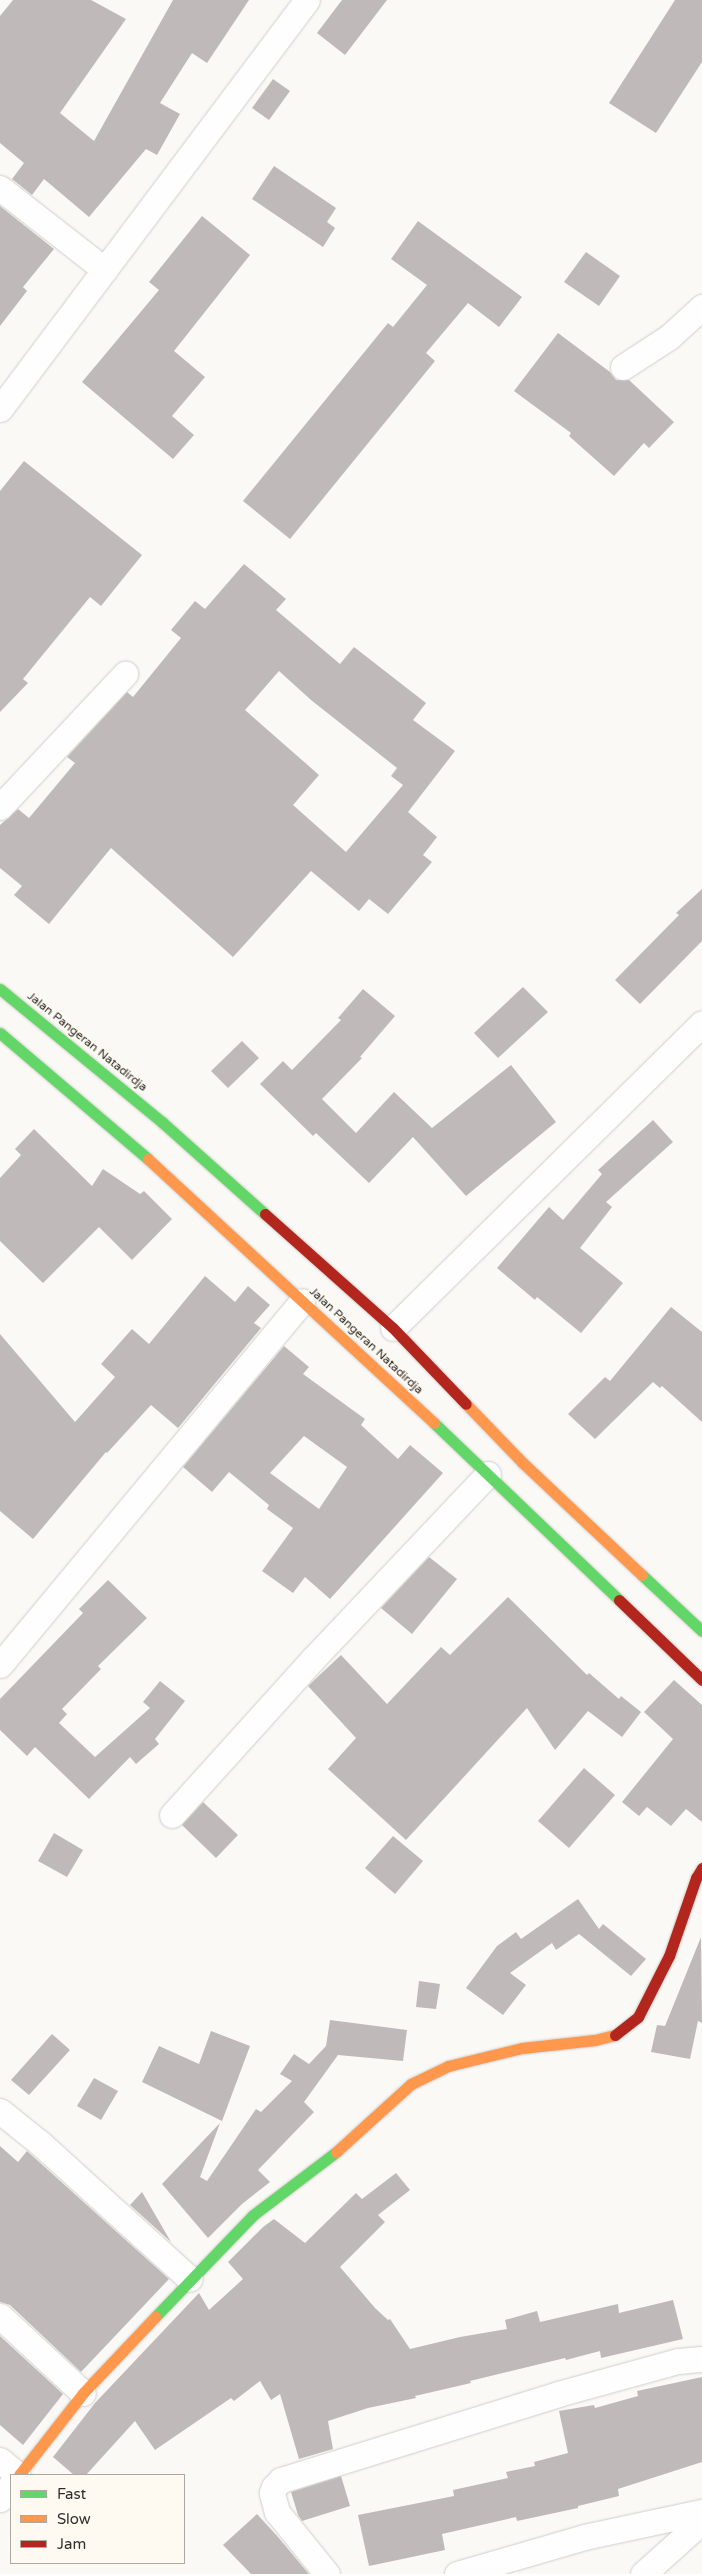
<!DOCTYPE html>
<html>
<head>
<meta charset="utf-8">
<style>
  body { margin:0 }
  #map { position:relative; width:702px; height:2574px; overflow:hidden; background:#fbf9f5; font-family:"Varela Round",sans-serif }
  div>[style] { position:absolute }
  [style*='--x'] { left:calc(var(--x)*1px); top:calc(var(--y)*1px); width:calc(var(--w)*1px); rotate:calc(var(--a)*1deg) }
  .building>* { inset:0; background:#c0b9b9 }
  .roads { filter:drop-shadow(0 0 1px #cfcecb) drop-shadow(0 0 1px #cfcecb) }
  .street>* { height:25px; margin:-12.5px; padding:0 12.5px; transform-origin:12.5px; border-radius:12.5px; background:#fefefe }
  .fast>* { height:11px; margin:-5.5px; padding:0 5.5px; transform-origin:5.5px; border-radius:5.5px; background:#63d668 }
  .slow>* { height:11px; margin:-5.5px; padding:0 5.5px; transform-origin:5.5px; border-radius:5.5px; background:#ff974d }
  .jam>* { height:11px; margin:-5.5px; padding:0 5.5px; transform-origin:5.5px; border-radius:5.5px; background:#b3261e }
  span { translate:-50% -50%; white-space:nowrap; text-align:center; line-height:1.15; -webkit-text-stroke:4px #fefaf2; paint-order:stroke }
  .street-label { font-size:12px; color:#302e2c }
  .legend { position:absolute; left:10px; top:2474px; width:175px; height:90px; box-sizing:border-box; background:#fefaf2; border:1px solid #aca8a3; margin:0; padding:6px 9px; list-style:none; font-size:15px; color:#302e2c }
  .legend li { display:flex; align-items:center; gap:10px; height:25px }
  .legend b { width:25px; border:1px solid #aca8a3 }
</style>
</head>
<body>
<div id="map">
  <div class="building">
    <div style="clip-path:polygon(13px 0,91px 0,126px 19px,60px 113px,94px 141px,173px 0,249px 0,207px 63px,192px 53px,160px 103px,180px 114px,157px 155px,146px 149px,89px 217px,44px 179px,32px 195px,12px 179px,24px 163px,0 143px,0 16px)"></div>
    <div style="clip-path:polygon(342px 0,387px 0,345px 55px,317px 33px)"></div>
    <div style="clip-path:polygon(675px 0,702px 0,702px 62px,656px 133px,609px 103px)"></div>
    <div style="clip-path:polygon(273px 79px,290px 91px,269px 120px,252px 108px)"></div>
    <div style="clip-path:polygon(274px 166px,336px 208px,327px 222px,335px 228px,323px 247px,252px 199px)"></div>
    <div style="clip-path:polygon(0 206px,54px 249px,23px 287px,27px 291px,0 326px)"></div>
    <div style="clip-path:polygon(202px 216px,250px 255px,174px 351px,205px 377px,172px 416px,194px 435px,173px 459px,82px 382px,159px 290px,149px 282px)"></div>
    <div style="clip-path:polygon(418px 221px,522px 297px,499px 327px,468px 303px,426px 353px,435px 361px,290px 539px,243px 501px,388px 323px,393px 327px,427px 285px,391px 259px)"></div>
    <div style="clip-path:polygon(586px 252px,620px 276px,599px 306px,564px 282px)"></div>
    <div style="clip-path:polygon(558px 333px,610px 372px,616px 380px,629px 380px,674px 422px,649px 448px,644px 443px,614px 476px,569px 436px,571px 433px,514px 391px)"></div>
    <div style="clip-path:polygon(24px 461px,142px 555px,101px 606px,90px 597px,23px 679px,28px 683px,0 712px,0 491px)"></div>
    <div style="clip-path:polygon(evenodd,244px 564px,286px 599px,276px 610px,340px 664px,354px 647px,426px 703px,413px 720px,455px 751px,408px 812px,437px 837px,423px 855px,432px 862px,388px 914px,369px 899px,359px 911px,311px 871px,233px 957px,111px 848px,49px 924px,14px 895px,22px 886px,0 868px,0 825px,18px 809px,29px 818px,75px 763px,67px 757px,127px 692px,133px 697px,181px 638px,171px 630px,195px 601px,205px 609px,244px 564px,279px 671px,311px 700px,397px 768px,391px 776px,403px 785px,346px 852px,293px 805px,319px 775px,245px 710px,279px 671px)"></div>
    <div style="clip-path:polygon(702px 889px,702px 941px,640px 1004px,615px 980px,679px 915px,676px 913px)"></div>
    <div style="clip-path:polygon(523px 987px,548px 1012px,498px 1058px,474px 1033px)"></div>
    <div style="clip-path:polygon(363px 989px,395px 1016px,360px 1057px,362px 1058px,322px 1099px,356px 1133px,394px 1092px,432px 1128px,511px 1065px,556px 1122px,466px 1196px,413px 1137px,369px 1183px,316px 1133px,313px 1136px,260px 1084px,283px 1061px,292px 1070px,341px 1020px,338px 1018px)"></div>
    <div style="clip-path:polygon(242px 1041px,259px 1058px,228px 1088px,211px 1071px)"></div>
    <div style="clip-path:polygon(653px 1120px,673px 1142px,606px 1202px,612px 1207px,580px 1248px,623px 1283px,581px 1333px,537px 1297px,535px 1300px,497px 1268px,549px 1207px,563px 1220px,602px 1174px,598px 1170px)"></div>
    <div style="clip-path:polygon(34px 1129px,92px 1186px,103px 1169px,140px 1194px,144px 1191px,172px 1219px,132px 1260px,99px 1227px,43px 1283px,0 1241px,0 1178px,21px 1155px,15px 1149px)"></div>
    <div style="clip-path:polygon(205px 1276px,235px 1302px,248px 1286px,270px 1305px,254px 1323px,261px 1328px,178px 1428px,151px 1405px,107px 1453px,106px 1452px,33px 1539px,0 1511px,0 1334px,75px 1422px,115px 1377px,101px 1364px,132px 1329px,149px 1344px)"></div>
    <div style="clip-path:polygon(671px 1307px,702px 1332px,702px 1422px,662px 1386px,660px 1388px,653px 1382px,595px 1439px,568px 1414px,605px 1377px,610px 1381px)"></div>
    <div style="clip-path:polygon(evenodd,284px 1346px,309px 1367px,303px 1374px,365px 1419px,361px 1425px,398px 1459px,410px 1445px,443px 1473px,330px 1599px,305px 1577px,293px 1593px,262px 1571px,293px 1528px,267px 1509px,269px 1505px,229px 1472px,212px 1492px,183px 1467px,284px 1346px,304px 1436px,347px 1467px,319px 1509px,270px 1473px,304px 1436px)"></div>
    <div style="clip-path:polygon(429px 1557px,457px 1579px,412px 1634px,381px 1608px)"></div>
    <div style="clip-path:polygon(108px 1580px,147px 1618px,98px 1666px,101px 1669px,62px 1709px,67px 1714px,59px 1723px,95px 1757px,150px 1708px,143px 1702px,160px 1681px,185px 1701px,155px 1739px,159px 1744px,136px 1764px,130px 1757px,89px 1799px,35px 1747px,27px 1756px,0 1730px,0 1699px,83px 1613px,79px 1609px)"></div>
    <div style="clip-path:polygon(508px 1597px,587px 1675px,589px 1673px,619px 1699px,621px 1696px,641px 1712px,622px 1737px,588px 1711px,555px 1750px,527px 1708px,406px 1840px,328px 1769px,356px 1738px,308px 1686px,341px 1655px,387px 1704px,441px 1647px,450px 1655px)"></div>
    <div style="clip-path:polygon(674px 1680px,702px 1705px,702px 1822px,686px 1809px,671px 1826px,647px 1807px,639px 1816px,622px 1802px,673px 1739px,644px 1712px)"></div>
    <div style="clip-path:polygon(584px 1768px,615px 1795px,569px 1848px,538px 1821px)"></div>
    <div style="clip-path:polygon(203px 1802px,238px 1835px,216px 1858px,182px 1825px)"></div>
    <div style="clip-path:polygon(54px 1833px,83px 1850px,67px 1877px,38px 1861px)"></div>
    <div style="clip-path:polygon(393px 1836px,423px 1861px,395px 1894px,365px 1868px)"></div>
    <div style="clip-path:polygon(578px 1899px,599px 1929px,603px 1924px,646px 1959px,631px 1976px,579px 1934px,556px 1950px,552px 1943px,510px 1973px,526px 1985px,503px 2015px,466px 1988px,497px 1946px,516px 1932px,521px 1939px)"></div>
    <div style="clip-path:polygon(701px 1937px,702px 2023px,698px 2021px,690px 2059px,651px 2052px,657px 2025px,665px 2026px)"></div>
    <div style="clip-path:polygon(419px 1981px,440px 1984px,436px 2009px,416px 2007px)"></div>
    <div style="clip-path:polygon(330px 2020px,407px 2030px,403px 2061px,338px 2055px,304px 2102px,314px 2112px,258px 2170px,270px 2182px,242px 2204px,208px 2238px,162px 2184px,220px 2123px,200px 2177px,207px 2181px,256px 2109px,261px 2112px,292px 2081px,280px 2074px,294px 2054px,309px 2064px,326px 2046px)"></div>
    <div style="clip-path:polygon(211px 2031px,250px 2046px,222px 2121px,142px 2082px,159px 2046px,199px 2064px)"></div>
    <div style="clip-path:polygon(52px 2034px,70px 2050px,29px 2095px,11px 2080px)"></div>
    <div style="clip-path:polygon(94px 2078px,118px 2091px,101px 2120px,77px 2106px)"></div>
    <div style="clip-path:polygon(0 2146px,18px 2162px,27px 2151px,169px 2279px,81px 2372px,10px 2305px,0 2302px)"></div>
    <div style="clip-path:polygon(396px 2173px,410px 2190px,378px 2215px,385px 2222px,340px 2267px,375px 2308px,388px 2320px,390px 2319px,410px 2349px,460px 2337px,507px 2329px,505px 2320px,537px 2311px,540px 2322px,618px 2304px,619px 2313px,673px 2300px,683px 2339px,601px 2358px,600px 2351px,566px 2360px,565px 2358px,470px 2381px,471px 2383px,415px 2396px,416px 2398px,368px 2408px,328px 2421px,333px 2449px,299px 2459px,280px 2394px,271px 2400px,260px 2381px,234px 2401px,231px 2398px,155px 2450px,135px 2421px,86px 2475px,74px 2475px,53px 2457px,95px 2403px,199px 2293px,209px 2310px,243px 2279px,228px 2262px,263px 2227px,274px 2219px,305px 2243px,356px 2193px,362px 2199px)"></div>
    <div style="clip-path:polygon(142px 2192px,171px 2242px,130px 2205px)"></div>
    <div style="clip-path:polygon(0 2336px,63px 2394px,23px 2445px,0 2425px)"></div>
    <div style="clip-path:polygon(702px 2377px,702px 2462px,618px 2489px,619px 2496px,578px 2506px,578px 2508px,517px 2521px,516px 2517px,442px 2534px,445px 2550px,369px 2566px,358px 2515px,454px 2496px,453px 2490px,508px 2478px,506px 2472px,535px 2466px,534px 2462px,568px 2453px,559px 2411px,594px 2405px,595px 2408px,638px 2396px,637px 2391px)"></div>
    <div style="clip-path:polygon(341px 2476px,350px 2506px,302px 2521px,298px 2515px,291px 2492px)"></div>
    <div style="clip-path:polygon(257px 2514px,278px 2537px,309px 2574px,251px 2574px,223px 2545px)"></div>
  </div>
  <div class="roads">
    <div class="street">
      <div style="--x:0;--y:188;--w:133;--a:38"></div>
      <div style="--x:623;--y:367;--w:55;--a:-33.1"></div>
      <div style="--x:669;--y:337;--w:45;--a:-42.3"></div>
      <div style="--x:0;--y:409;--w:511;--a:-53.11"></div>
      <div style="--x:0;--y:807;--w:183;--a:-46.8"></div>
      <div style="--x:393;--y:1328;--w:434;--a:-44.6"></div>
      <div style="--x:0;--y:1665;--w:473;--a:-50.3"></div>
      <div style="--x:172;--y:1815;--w:209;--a:-47.9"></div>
      <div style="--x:312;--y:1660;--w:256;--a:-46.6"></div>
      <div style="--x:0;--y:2111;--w:51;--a:38.7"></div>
      <div style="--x:40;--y:2143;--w:202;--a:42.2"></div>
      <div style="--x:0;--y:2316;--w:113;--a:42.9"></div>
      <div style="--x:0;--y:2460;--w:23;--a:40"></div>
      <div style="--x:0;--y:2499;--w:18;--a:-52"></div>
      <div style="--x:327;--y:2574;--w:80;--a:-128.9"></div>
      <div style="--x:277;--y:2512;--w:20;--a:-105"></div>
      <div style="--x:272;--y:2493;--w:6;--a:-72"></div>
      <div style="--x:274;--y:2487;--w:10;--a:-45"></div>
      <div style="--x:281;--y:2480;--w:290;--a:-17.2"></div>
      <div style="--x:558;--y:2394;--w:124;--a:-15.4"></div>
      <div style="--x:678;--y:2361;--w:24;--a:-5"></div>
      <div style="--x:457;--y:2574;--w:132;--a:-16.2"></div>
      <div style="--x:584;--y:2537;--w:121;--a:-12"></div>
      <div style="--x:643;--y:2574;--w:79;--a:-41.9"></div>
    </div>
    <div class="fast">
      <div style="--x:0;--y:989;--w:210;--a:39.4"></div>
      <div style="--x:162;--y:1122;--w:138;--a:41.8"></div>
      <div style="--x:0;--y:1033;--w:194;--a:40.4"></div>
      <div style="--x:434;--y:1423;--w:256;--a:43.7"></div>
      <div style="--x:642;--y:1575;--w:82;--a:43"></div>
      <div style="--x:155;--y:2317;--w:141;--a:-46.1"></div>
      <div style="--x:253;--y:2215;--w:104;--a:-37.2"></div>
    </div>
    <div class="slow">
      <div style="--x:148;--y:1159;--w:389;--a:42.7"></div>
      <div style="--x:466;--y:1404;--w:82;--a:46"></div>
      <div style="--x:523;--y:1463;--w:163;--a:43.3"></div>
      <div style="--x:336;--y:2152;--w:101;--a:-42.2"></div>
      <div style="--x:411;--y:2084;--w:41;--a:-25.9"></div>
      <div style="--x:448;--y:2066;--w:76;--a:-13.7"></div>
      <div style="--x:522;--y:2048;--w:73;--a:-6.3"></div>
      <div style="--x:595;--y:2040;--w:21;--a:-14"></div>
      <div style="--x:19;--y:2475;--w:104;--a:-52"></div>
      <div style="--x:83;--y:2393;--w:105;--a:-46.5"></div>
    </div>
    <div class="jam">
      <div style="--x:265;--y:1214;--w:171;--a:41.7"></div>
      <div style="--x:393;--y:1328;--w:105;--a:46.2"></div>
      <div style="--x:619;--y:1600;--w:115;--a:43.9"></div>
      <div style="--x:615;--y:2035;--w:29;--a:-38"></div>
      <div style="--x:638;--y:2017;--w:68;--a:-63.1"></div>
      <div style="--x:669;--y:1956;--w:83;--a:-70.9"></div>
      <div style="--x:696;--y:1878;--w:12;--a:-59"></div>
    </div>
  </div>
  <div class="street-label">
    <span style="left:87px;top:1042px;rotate:39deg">Jalan Pangeran Natadirdja</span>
    <span style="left:366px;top:1341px;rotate:43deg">Jalan Pangeran Natadirdja</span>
  </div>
  <ul class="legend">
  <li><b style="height:6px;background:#63d668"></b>Fast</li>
  <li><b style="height:6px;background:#ff974d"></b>Slow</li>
  <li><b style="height:6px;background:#b3261e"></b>Jam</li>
  </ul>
</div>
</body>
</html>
